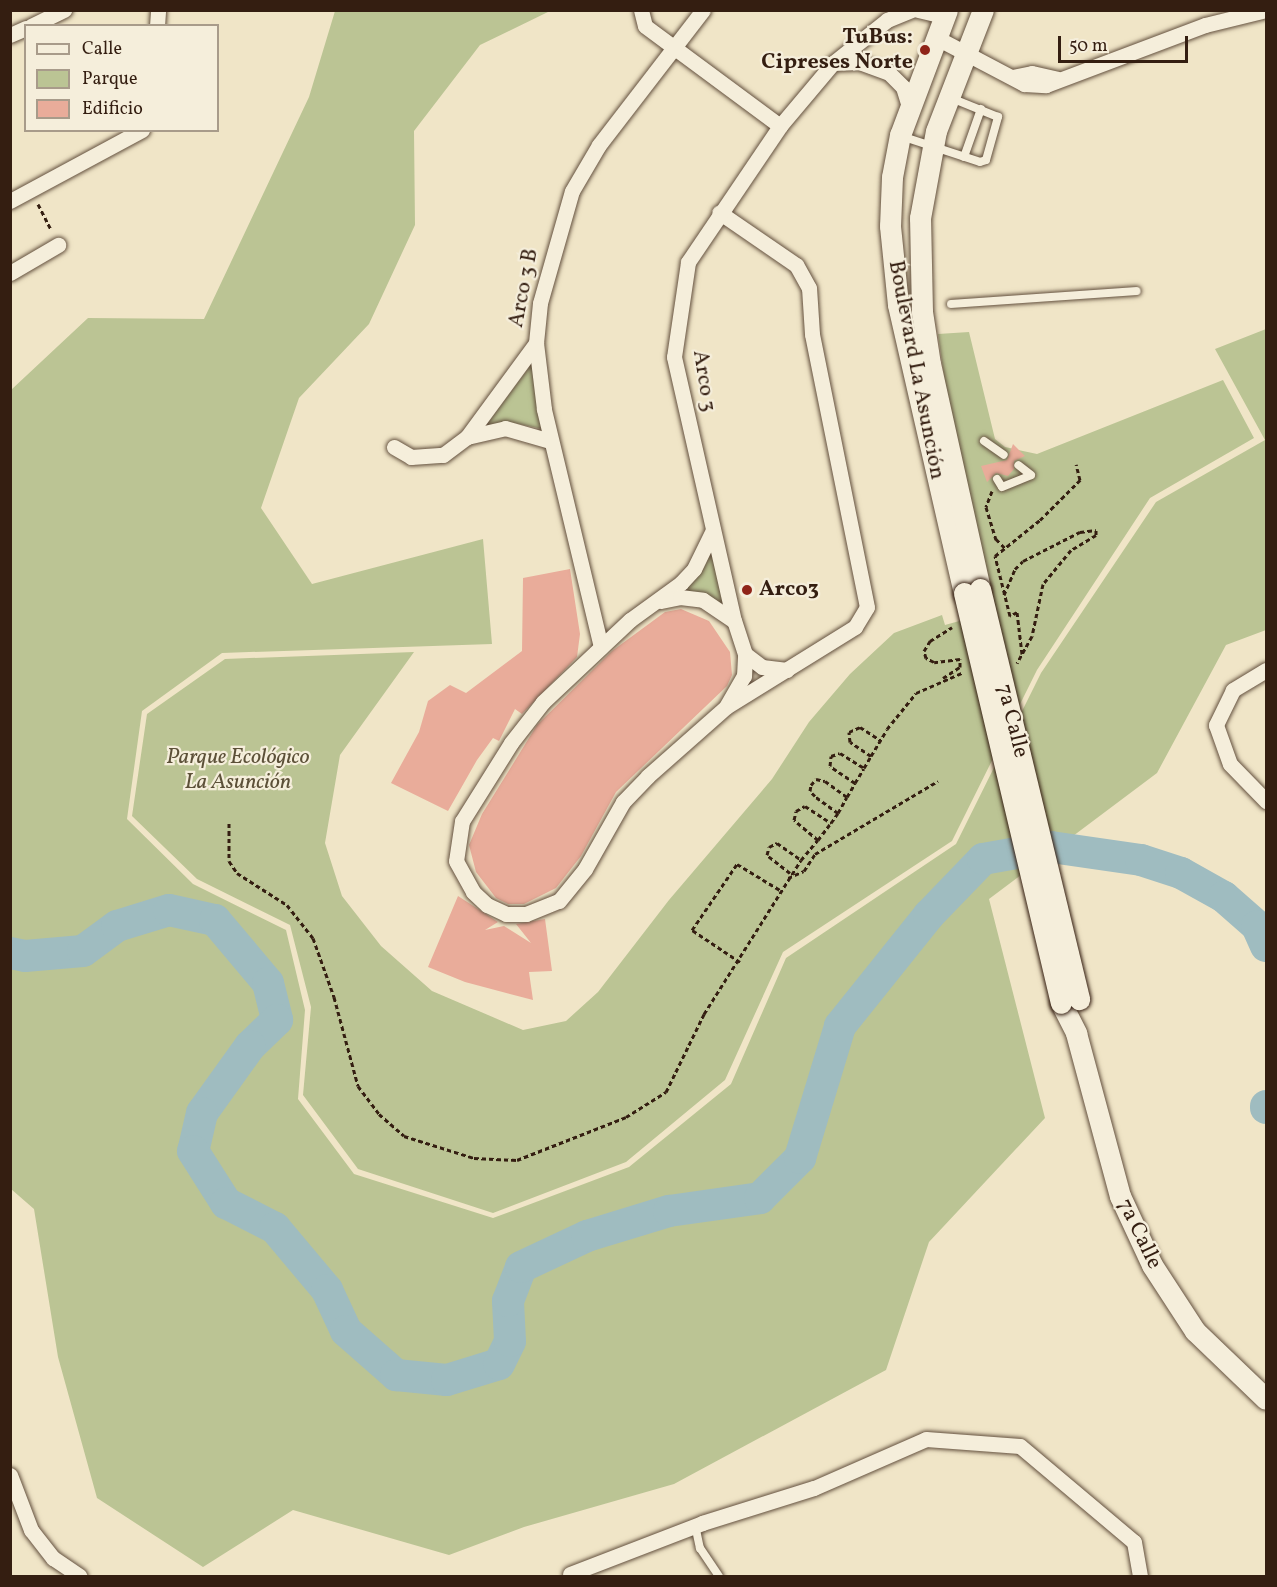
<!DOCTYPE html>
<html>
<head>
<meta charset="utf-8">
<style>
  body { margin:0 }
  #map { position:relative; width:1277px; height:1587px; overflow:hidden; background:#f0e5c7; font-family:Vollkorn,serif }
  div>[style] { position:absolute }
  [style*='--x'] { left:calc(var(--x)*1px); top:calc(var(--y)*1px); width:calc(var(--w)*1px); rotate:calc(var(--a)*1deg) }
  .green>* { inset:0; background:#bbc494 }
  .river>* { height:32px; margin:-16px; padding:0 16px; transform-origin:16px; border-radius:16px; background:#9fbcc0 }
  .building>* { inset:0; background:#e9ac9a }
  .path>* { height:3px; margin-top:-1.5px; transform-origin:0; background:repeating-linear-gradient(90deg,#341e11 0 4.5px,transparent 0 7.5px) }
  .roads { filter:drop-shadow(0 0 2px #63503e) drop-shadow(0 0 2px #63503e) }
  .lane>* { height:8px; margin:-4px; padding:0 4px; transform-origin:4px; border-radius:4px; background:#f5eedb }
  .street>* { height:15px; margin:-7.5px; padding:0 7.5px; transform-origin:7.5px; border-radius:7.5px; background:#f5eedb }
  .secondary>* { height:21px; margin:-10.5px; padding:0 10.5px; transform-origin:10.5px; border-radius:10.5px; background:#f5eedb }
  .bridges { filter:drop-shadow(0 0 2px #341e11) drop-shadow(0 0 2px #341e11) }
  .secondary-bridge>* { height:21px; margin:-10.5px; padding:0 10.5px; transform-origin:10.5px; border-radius:10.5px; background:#f5eedb }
  .dots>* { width:16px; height:16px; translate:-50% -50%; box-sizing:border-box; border:3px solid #f5eedb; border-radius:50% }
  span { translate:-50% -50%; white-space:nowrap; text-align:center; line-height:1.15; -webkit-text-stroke:4.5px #f5eedb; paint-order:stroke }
  .poi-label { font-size:22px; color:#341e11; font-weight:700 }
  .right { translate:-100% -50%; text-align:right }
  .left { translate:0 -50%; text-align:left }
  .street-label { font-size:22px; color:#341e11 }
  .park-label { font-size:22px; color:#5c5038; font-style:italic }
  .frame { position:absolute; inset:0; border:12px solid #341e11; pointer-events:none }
  .legend { position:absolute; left:24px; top:24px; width:195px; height:108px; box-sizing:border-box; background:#f5eedb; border:2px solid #a89b8a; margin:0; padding:8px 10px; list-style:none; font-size:18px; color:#341e11 }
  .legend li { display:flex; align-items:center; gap:12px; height:30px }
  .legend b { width:30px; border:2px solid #a89b8a }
  .scale { position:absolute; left:1058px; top:36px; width:130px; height:27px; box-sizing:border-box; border:3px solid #341e11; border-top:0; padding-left:8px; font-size:18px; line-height:21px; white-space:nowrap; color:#341e11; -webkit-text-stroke:4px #f5eedb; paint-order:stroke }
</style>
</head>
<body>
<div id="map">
  <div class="green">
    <div style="clip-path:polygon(335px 11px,550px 11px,480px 45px,414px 131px,415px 225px,369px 324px,299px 398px,261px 508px,312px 584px,483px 539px,492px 644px,222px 653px,142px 711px,127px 819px,193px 884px,286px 930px,305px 1010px,298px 1099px,354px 1174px,493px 1218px,629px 1167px,731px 1084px,786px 958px,956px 844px,1041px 673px,1156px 502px,1265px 440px,1215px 349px,1266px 329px,1266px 630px,1226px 645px,1157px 773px,989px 899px,1045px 1118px,929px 1242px,886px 1370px,674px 1484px,524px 1527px,449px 1555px,293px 1510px,203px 1567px,97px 1498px,58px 1357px,34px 1209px,11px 1189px,11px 390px,88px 318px,204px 319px,309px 97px)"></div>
    <div style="clip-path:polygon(969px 332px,995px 439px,1005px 447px,1037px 454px,1223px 380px,1254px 438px,1150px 498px,1037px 670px,952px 841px,783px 952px,725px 1080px,626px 1162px,493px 1213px,358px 1169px,303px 1095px,311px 1007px,290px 925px,197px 879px,132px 816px,147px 714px,225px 659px,414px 652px,340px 755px,325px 843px,342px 896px,381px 946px,432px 991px,523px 1030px,566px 1021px,598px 992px,669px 900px,772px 779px,809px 722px,850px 674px,894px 633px,942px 615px,945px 625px,963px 620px,1000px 628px,946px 390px,938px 334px)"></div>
    <div style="clip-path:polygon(533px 362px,543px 429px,514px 423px,482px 431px)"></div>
    <div style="clip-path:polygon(712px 541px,728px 613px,672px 595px)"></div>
  </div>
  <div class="river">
    <div style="--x:10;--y:953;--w:15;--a:11"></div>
    <div style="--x:25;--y:956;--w:58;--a:-4.9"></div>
    <div style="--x:83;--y:951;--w:42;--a:-36.3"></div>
    <div style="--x:117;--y:926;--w:54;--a:-17.1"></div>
    <div style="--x:169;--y:910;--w:47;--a:12.3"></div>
    <div style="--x:215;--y:920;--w:82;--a:49.9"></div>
    <div style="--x:268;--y:983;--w:38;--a:76"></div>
    <div style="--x:277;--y:1020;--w:37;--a:136"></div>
    <div style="--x:250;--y:1046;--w:82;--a:125.6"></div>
    <div style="--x:202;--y:1113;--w:39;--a:103"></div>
    <div style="--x:193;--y:1151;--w:62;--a:57.6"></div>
    <div style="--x:226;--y:1203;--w:55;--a:27"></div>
    <div style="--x:275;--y:1228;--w:81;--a:50"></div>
    <div style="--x:327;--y:1290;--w:45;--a:65.1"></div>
    <div style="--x:346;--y:1331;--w:67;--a:41.3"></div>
    <div style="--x:396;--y:1375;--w:51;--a:5.6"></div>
    <div style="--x:447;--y:1380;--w:54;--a:-17.1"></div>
    <div style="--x:499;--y:1364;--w:25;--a:-64"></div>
    <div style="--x:510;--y:1341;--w:40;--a:-92.9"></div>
    <div style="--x:508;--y:1301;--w:36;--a:-69"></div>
    <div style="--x:521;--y:1267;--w:73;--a:-25.2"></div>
    <div style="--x:587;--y:1236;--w:86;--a:-17"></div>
    <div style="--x:669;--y:1211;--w:92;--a:-8.1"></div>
    <div style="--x:760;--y:1198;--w:57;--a:-45"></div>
    <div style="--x:800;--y:1158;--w:138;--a:-73.1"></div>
    <div style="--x:840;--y:1026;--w:142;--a:-51.3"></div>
    <div style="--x:929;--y:915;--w:78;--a:-46"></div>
    <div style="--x:983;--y:859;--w:69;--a:-10"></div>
    <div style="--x:1051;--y:847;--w:91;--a:8.2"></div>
    <div style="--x:1141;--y:860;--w:42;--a:18"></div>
    <div style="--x:1181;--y:873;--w:49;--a:29.2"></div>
    <div style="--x:1224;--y:897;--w:44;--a:41.3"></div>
    <div style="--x:1257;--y:926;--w:22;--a:66"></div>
    <div style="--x:1266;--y:1106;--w:2;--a:90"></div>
  </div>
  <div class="building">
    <div style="clip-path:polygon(1013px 444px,1025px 456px,1014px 461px,1014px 469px,1008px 476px,996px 473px,987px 482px,981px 466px,1007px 460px)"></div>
    <div style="clip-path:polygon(570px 569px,580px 634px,577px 657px,522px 714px,515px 709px,499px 741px,493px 738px,477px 760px,448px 811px,391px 783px,419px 732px,428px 701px,450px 685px,466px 693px,522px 651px,523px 578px)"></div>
    <div style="clip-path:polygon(681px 609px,709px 621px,730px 652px,732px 675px,727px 686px,616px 792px,581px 856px,556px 888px,524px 904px,508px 904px,496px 898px,476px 872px,469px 845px,482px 814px,537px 725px,612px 651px,665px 612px)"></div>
    <div style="clip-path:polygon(458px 896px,498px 922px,485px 930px,504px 926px,531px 943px,516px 924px,545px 919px,552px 971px,529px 972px,533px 1000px,465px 982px,428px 967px)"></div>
  </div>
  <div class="path">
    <div style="--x:38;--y:204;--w:29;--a:63"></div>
    <div style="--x:992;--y:491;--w:17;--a:111"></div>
    <div style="--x:986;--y:507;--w:34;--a:73"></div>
    <div style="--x:996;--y:539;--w:13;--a:45"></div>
    <div style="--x:1004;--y:595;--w:28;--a:-67"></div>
    <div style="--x:1015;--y:569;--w:11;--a:-45"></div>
    <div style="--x:1023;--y:561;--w:64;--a:-27"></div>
    <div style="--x:1080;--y:532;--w:16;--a:-7"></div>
    <div style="--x:1096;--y:530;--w:5;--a:90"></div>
    <div style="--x:1096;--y:535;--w:29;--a:149"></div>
    <div style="--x:1071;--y:550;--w:44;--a:129.5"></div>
    <div style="--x:1043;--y:584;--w:53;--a:101.9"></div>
    <div style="--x:1032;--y:636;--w:31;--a:119"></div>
    <div style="--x:1022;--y:654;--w:42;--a:-96.8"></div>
    <div style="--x:1017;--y:612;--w:8;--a:150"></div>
    <div style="--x:1010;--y:616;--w:62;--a:-104"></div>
    <div style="--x:995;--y:556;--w:58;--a:-38.7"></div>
    <div style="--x:1040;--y:520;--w:57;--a:-45"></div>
    <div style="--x:1080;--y:480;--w:16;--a:-104"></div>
    <div style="--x:943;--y:678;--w:20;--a:-33"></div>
    <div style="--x:960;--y:667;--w:8;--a:-90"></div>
    <div style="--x:960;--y:659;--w:26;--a:173"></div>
    <div style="--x:934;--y:662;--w:9;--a:-153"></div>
    <div style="--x:926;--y:658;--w:7;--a:-106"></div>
    <div style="--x:924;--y:651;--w:12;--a:-59"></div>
    <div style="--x:930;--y:641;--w:26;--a:-32"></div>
    <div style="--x:871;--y:756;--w:31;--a:-59"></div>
    <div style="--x:887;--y:729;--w:46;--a:-51.1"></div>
    <div style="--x:916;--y:693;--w:52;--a:-23.6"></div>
    <div style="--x:855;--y:783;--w:17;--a:-59"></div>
    <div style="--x:838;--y:813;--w:18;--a:-61"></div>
    <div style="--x:229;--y:823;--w:38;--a:90"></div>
    <div style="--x:229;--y:861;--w:14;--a:56"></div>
    <div style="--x:237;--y:873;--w:59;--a:32.6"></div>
    <div style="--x:287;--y:905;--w:42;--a:51.8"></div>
    <div style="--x:313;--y:938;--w:63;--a:70.4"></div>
    <div style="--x:334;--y:997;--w:92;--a:74.9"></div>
    <div style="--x:358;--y:1086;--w:35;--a:53"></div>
    <div style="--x:379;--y:1114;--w:33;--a:41"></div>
    <div style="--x:404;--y:1136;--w:73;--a:17.4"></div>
    <div style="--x:474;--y:1158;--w:43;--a:2.7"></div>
    <div style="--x:517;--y:1160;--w:117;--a:-21.5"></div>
    <div style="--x:626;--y:1117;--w:47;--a:-32"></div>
    <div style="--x:666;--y:1092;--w:87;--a:-64"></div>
    <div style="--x:704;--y:1014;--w:182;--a:-57.8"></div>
    <div style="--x:818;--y:840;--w:21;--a:-53"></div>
    <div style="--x:790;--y:873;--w:29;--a:-142"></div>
    <div style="--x:767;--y:855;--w:8;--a:-76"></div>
    <div style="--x:769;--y:847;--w:9;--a:-27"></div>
    <div style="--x:777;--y:843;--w:29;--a:35"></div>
    <div style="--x:801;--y:860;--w:26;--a:-50"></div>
    <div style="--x:818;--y:840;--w:31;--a:-140"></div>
    <div style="--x:794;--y:820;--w:9;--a:-77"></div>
    <div style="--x:796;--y:811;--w:10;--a:-29"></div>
    <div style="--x:805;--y:806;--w:31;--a:33"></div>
    <div style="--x:831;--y:823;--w:12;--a:-55"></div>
    <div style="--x:838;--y:813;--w:29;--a:-144"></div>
    <div style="--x:815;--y:796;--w:7;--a:-135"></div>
    <div style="--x:810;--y:791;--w:6;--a:-81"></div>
    <div style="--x:811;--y:785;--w:8;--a:-50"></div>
    <div style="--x:816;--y:779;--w:9;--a:13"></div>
    <div style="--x:825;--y:781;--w:27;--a:36"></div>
    <div style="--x:847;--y:797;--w:16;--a:-60"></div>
    <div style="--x:855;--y:783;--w:30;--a:-146"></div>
    <div style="--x:830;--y:766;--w:10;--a:-84"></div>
    <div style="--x:831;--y:756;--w:9;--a:-18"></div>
    <div style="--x:840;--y:753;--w:28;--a:32"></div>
    <div style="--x:864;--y:768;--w:14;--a:-60"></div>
    <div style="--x:871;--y:756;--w:25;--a:-146"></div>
    <div style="--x:850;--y:742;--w:10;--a:-96"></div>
    <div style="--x:849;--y:732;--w:12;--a:-24"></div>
    <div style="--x:860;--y:727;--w:24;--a:33"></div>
    <div style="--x:788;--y:878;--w:17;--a:-24"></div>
    <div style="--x:804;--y:871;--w:20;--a:-57"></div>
    <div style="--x:815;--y:854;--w:143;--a:-30.7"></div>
    <div style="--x:740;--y:962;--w:58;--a:-146.3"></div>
    <div style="--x:692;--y:930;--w:80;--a:-55.7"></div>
    <div style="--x:737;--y:864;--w:50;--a:31.2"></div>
  </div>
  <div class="roads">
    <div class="lane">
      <div style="--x:901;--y:136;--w:83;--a:18.2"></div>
      <div style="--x:980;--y:162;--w:6;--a:-18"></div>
      <div style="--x:986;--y:160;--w:45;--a:-74.4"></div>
      <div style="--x:998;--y:117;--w:51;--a:-158"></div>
      <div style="--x:964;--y:157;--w:51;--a:-70.5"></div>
      <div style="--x:951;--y:304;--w:186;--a:-4"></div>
      <div style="--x:984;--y:441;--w:24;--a:35"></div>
      <div style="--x:997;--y:479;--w:9;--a:58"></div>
      <div style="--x:1002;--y:487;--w:31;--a:-22"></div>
      <div style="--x:1031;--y:475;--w:16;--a:-142"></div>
      <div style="--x:695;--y:1525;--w:24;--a:78"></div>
      <div style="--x:700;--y:1548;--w:34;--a:56"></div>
    </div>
    <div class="street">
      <div style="--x:641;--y:10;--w:16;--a:76"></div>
      <div style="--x:645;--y:26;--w:168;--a:36.5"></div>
      <div style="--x:918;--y:10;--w:27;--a:13"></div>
      <div style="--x:31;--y:26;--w:37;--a:-26"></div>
      <div style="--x:157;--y:26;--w:16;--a:-86"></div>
      <div style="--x:10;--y:35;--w:17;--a:-24"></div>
      <div style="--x:935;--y:37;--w:101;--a:27.8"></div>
      <div style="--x:1024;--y:84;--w:22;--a:3"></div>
      <div style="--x:1046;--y:85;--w:170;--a:-20.7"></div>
      <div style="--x:1205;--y:25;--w:63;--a:-13.8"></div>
      <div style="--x:833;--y:63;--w:26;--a:-2"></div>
      <div style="--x:859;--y:62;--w:32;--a:20"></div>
      <div style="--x:889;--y:73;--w:20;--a:45"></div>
      <div style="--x:903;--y:87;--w:21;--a:73"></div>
      <div style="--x:1012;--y:77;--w:20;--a:-11"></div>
      <div style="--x:1032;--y:73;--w:26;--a:13"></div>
      <div style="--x:10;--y:201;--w:150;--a:-28.3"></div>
      <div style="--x:10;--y:273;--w:56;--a:-30.3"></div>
      <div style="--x:467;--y:437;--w:39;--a:-13"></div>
      <div style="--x:505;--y:428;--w:47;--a:16.1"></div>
      <div style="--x:394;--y:447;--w:20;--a:30"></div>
      <div style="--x:411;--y:457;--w:32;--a:-4"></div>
      <div style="--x:443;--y:455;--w:30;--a:-37"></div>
      <div style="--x:467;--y:437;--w:117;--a:-53.7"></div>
      <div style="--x:713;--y:530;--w:43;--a:116"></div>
      <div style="--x:694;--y:569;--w:19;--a:133"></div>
      <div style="--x:681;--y:583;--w:63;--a:144"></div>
      <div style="--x:630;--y:620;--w:120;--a:136.7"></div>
      <div style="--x:543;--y:702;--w:52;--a:128"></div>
      <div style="--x:511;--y:743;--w:92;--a:122.1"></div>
      <div style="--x:462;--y:821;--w:40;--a:98.5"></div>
      <div style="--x:456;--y:861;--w:35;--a:61"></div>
      <div style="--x:473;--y:892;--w:19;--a:43"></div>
      <div style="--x:487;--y:905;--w:21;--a:25"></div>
      <div style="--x:506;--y:914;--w:20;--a:0"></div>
      <div style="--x:526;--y:914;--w:35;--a:-22"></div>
      <div style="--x:559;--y:901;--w:41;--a:-50.9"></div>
      <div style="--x:585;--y:869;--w:77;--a:-60.4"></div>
      <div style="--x:623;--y:802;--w:36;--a:-46"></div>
      <div style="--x:648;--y:776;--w:104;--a:-41.5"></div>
      <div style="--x:726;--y:707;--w:152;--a:-31.8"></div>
      <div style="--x:855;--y:627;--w:23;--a:-59"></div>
      <div style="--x:867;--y:607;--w:278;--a:-101.4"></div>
      <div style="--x:812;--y:334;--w:46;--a:-93.7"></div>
      <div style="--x:809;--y:288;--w:26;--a:-119"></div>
      <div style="--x:796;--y:265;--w:93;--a:-145.5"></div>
      <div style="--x:661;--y:601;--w:19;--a:-12"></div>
      <div style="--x:680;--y:597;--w:23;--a:7"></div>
      <div style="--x:703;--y:600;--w:37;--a:34"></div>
      <div style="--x:601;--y:647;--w:245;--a:-103.5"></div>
      <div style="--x:544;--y:409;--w:66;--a:-96.9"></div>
      <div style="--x:536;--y:343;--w:40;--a:-84.3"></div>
      <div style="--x:540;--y:303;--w:116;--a:-74.1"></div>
      <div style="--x:572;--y:191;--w:53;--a:-59.6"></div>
      <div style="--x:599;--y:145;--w:170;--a:-52.4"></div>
      <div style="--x:745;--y:654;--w:21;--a:37"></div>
      <div style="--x:762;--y:667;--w:25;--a:7"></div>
      <div style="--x:1266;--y:670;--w:39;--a:149"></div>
      <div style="--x:1233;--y:690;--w:39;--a:116"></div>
      <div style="--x:1216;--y:725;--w:41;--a:70.3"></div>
      <div style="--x:1230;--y:764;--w:52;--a:45.8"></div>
      <div style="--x:727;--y:705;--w:34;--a:-60"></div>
      <div style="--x:744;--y:676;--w:22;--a:-87"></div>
      <div style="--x:745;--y:654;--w:35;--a:-108"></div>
      <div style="--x:734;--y:621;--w:271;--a:-102.8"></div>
      <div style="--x:674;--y:357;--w:96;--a:-81.6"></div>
      <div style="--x:688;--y:262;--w:164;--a:-55.9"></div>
      <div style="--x:780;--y:126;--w:82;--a:-49.9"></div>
      <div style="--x:833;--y:63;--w:69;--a:-38.5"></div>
      <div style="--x:887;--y:20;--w:27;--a:-22"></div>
      <div style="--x:10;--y:1475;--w:59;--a:69.1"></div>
      <div style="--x:31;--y:1530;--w:36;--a:52"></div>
      <div style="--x:53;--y:1558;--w:32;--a:34"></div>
      <div style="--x:570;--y:1574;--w:142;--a:-21.1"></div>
      <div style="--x:702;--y:1523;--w:117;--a:-17.4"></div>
      <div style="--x:814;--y:1488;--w:122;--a:-23.6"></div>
      <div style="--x:926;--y:1439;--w:94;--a:4.3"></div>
      <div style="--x:1020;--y:1446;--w:149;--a:40.1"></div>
      <div style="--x:1134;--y:1542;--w:35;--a:80"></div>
    </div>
    <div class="secondary">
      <div style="--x:947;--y:10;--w:134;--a:110.6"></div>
      <div style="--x:900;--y:135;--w:43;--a:100.8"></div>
      <div style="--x:892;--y:177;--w:49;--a:92.3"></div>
      <div style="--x:890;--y:226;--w:79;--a:84.2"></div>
      <div style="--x:898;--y:305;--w:295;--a:77.1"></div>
      <div style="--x:980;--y:589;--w:230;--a:-102.5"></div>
      <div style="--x:930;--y:364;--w:53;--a:-98.7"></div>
      <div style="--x:922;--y:312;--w:94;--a:-91.2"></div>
      <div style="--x:920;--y:218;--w:88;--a:-79.6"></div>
      <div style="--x:936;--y:131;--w:130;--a:-68.8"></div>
      <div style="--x:1061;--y:1003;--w:34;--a:63"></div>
      <div style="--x:1076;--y:1033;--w:169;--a:74.9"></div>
      <div style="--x:1120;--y:1196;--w:76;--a:65.1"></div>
      <div style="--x:1152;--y:1265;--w:79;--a:56.9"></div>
      <div style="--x:1195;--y:1331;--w:98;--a:43.8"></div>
    </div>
  </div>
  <div class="bridges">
    <div class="secondary-bridge">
      <div style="--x:980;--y:589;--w:422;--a:76.4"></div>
      <div style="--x:964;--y:593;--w:421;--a:76.7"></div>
    </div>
  </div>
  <div class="dots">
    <div style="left:925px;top:50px;background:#8f2418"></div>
    <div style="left:747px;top:590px;background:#8f2418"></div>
  </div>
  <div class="poi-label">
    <span class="right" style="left:913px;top:50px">TuBus:<br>Cipreses Norte</span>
    <span class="left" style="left:759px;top:590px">Arco3</span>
  </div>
  <div class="street-label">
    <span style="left:524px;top:288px;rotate:-79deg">Arco 3 B</span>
    <span style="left:916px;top:370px;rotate:79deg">Boulevard La Asunción</span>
    <span style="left:704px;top:381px;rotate:81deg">Arco 3</span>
    <span style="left:1012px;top:721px;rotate:76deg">7a Calle</span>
    <span style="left:1139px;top:1234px;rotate:64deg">7a Calle</span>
  </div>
  <div class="park-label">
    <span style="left:238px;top:770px">Parque Ecológico<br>La Asunción</span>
  </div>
  <div class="frame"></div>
  <ul class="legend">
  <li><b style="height:8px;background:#f5eedb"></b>Calle</li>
  <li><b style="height:16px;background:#bbc494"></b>Parque</li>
  <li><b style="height:16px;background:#e9ac9a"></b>Edificio</li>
  </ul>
  <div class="scale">50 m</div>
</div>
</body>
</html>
